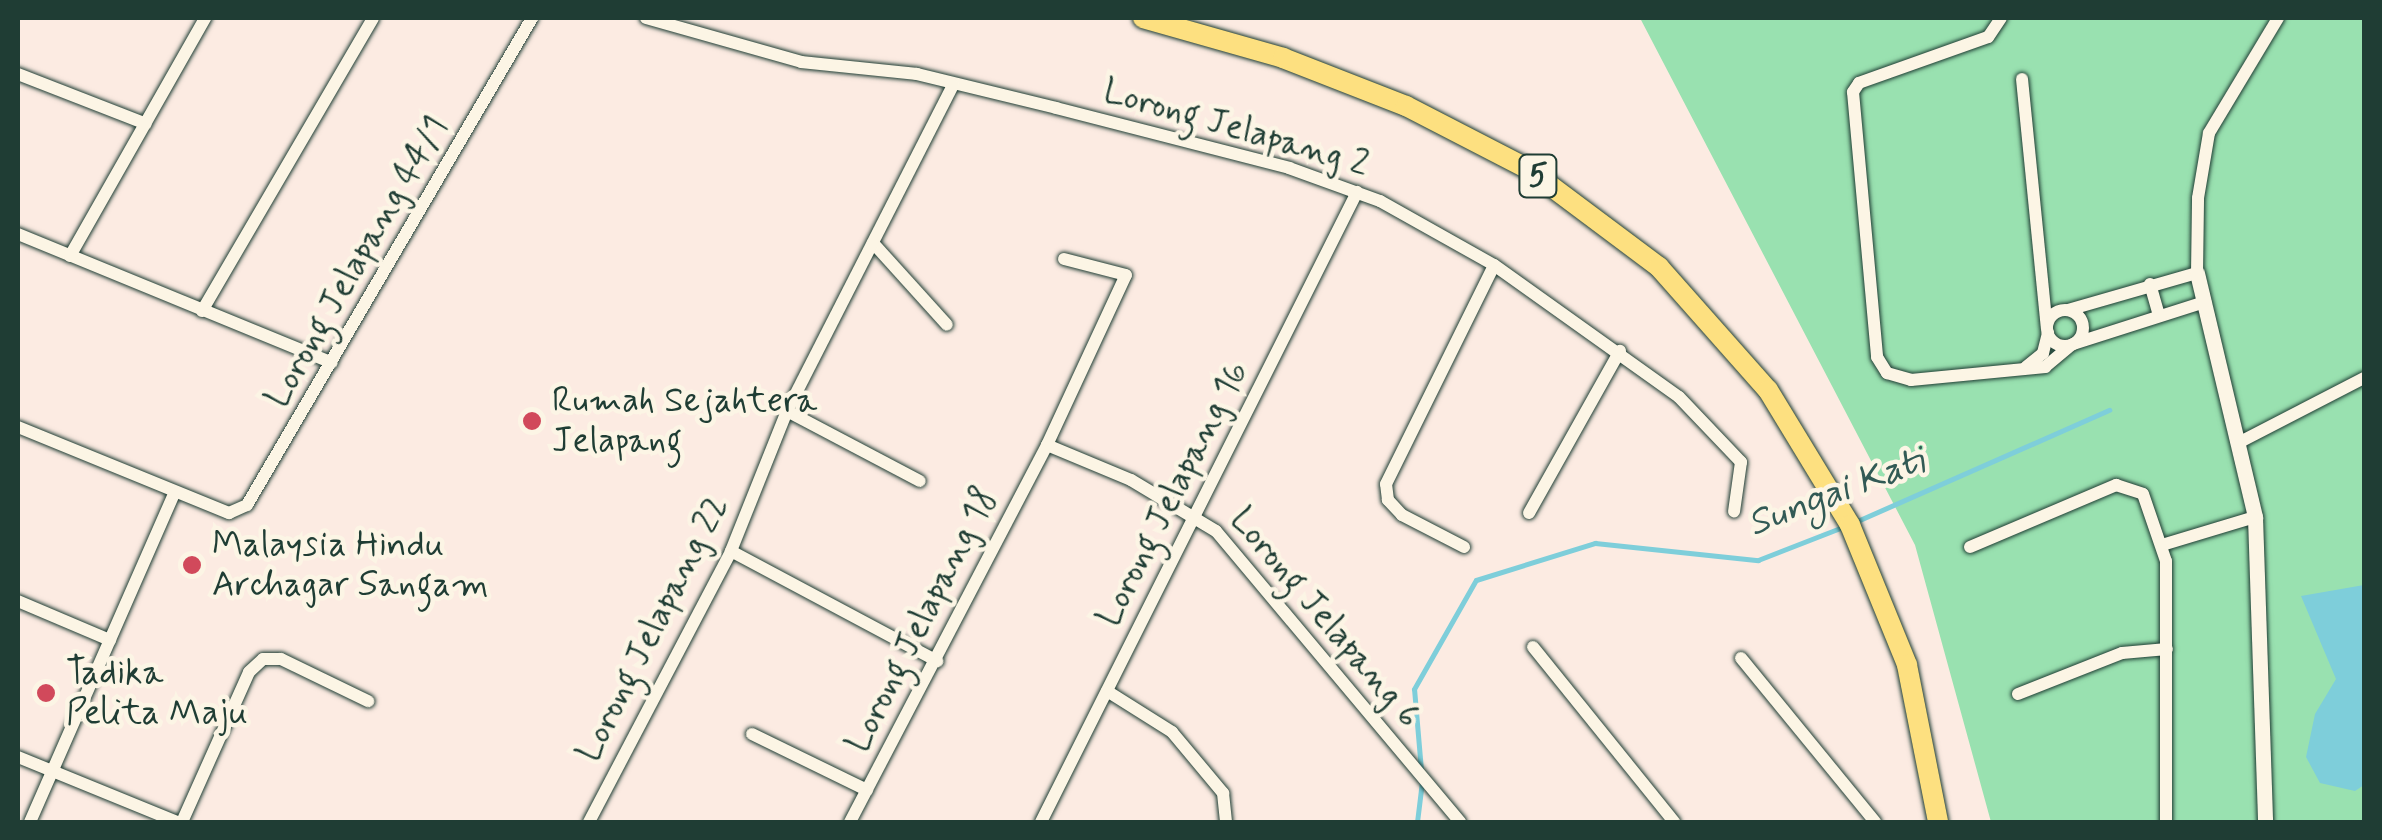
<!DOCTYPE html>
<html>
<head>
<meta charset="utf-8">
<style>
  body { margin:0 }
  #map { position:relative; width:2382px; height:840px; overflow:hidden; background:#fcebe2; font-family:Mynerve,sans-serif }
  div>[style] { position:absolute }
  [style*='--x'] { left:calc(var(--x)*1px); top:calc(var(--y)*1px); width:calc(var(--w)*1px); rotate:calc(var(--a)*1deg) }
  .green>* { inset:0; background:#99e1b0 }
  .water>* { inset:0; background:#7eceda }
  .stream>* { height:5px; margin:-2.5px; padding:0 2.5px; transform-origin:2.5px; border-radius:2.5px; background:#7eceda }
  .roads { filter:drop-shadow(0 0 2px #1f3d34) drop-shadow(0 0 2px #1f3d34) }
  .minor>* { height:12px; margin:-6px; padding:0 6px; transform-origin:6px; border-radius:6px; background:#fcf5e5 }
  .minor>.ring { margin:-6px; padding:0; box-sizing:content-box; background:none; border:12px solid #fcf5e5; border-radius:50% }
  .tertiary>* { height:15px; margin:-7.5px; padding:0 7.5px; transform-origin:7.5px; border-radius:7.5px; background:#fcf5e5 }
  .trunk>* { height:20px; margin:-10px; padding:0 10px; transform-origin:10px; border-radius:10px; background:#fde080 }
  .dots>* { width:28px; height:28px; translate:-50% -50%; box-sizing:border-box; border:5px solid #fcf5e5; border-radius:50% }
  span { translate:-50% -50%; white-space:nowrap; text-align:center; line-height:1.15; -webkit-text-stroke:9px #fcf5e5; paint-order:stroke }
  .shield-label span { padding:2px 8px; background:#fcf5e5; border:2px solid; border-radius:8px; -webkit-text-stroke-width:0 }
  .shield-label { font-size:32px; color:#1f3d34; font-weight:700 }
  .street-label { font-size:35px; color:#1f3d34 }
  .poi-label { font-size:35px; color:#1f3d34 }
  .left { translate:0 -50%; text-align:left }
  .water-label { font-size:38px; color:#325a55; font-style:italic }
  .frame { position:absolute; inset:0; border:20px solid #1f3d34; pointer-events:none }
</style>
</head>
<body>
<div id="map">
  <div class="green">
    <div style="clip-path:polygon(1640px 18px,2364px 18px,2364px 822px,1991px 822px,1915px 545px)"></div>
  </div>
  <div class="water">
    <div style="clip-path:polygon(2364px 585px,2364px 785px,2355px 791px,2320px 783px,2306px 757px,2315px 714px,2336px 679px,2301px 596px)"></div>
  </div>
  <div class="stream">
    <div style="--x:1855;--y:522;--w:278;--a:-23.8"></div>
    <div style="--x:1421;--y:770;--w:81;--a:-94.9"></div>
    <div style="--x:1414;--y:689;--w:125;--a:-60.4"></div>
    <div style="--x:1476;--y:580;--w:125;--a:-17.3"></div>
    <div style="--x:1595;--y:543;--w:164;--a:6"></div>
    <div style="--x:1758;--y:560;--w:93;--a:-21.3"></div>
    <div style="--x:1417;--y:822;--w:41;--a:-83"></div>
  </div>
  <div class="roads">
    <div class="minor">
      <div style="--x:646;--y:18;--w:161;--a:15.8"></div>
      <div style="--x:801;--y:62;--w:117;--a:5.9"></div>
      <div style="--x:917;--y:74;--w:143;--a:13.7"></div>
      <div style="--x:1056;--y:108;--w:241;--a:14.4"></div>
      <div style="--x:1289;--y:168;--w:97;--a:19.9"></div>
      <div style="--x:1380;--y:201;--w:131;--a:29.3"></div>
      <div style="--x:1494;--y:265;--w:227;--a:35.5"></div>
      <div style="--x:1679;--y:397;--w:90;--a:46.4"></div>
      <div style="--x:1741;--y:462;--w:50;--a:98"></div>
      <div style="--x:2001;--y:18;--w:23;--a:124"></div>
      <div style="--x:1988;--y:37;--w:137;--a:160.4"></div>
      <div style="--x:1859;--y:83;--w:11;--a:124"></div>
      <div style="--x:1853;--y:92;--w:266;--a:84.8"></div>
      <div style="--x:1877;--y:357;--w:19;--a:58"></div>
      <div style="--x:1887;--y:373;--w:25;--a:16"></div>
      <div style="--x:1911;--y:380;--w:135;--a:-5.5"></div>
      <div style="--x:2045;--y:367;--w:34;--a:-40"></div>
      <div style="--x:18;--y:74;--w:137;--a:21.3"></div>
      <div style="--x:2022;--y:79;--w:250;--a:84.3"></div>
      <div style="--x:18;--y:234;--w:339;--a:22.3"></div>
      <div style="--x:873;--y:243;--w:110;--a:47.9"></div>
      <div style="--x:70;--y:256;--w:274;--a:-60.4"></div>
      <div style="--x:2150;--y:284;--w:33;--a:74"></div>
      <div style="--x:2068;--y:310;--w:134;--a:-16"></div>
      <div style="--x:2197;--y:273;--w:75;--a:-89.2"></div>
      <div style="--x:2198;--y:198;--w:66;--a:-80.4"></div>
      <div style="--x:2209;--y:133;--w:134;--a:-59"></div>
      <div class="ring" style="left:2047px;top:310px;width:24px;height:24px"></div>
      <div style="--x:202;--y:311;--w:339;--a:-59.7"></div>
      <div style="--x:2073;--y:344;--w:139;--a:-17.7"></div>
      <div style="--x:2026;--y:367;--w:22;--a:-39"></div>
      <div style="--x:2043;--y:353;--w:21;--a:-76"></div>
      <div style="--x:787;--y:411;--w:150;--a:27.8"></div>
      <div style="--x:18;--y:427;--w:228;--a:22.2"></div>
      <div style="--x:229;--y:513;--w:20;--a:-24"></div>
      <div style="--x:247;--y:505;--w:564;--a:-59.66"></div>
      <div style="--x:2240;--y:442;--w:140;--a:-27.3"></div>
      <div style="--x:1047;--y:445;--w:187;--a:-65.1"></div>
      <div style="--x:1126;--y:275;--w:64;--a:-165.5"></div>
      <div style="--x:1529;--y:513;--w:186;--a:-60.7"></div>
      <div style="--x:2162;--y:545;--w:97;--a:-16.8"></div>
      <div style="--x:1464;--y:547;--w:70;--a:-152.7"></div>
      <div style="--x:1402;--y:515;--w:21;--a:-133"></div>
      <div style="--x:1388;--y:500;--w:16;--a:-97"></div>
      <div style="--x:1386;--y:484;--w:244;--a:-63.7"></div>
      <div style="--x:1970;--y:547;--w:159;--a:-23"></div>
      <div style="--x:2116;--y:485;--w:28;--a:18"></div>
      <div style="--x:2143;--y:494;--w:71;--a:71.1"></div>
      <div style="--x:2166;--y:561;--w:261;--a:90"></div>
      <div style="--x:731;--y:551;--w:234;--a:28.1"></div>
      <div style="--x:18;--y:601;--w:100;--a:23"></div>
      <div style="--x:1533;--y:647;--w:225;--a:51.1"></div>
      <div style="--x:1741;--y:658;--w:212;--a:50.7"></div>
      <div style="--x:1107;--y:691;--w:77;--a:32.2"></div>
      <div style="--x:1172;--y:732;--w:80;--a:50.1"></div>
      <div style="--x:1223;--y:793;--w:29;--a:84"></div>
      <div style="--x:2018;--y:694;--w:112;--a:-21.5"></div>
      <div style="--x:2122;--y:653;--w:45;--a:-5.1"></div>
      <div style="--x:752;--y:734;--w:128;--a:26"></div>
      <div style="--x:18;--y:757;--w:172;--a:22.2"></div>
      <div style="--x:30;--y:822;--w:358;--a:-66.3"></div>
      <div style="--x:182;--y:822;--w:164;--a:-65.9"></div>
      <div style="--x:249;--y:672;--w:19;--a:-43"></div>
      <div style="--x:263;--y:659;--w:18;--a:0"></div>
      <div style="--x:281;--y:659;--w:97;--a:25.8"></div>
      <div style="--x:589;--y:822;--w:306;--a:-62.3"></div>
      <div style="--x:731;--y:551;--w:151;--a:-68.2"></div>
      <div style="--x:787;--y:411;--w:366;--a:-63"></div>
      <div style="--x:850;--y:822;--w:425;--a:-62.4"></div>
      <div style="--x:1047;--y:445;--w:91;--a:22.6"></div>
      <div style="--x:1131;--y:480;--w:99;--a:31"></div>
      <div style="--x:1216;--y:531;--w:380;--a:50"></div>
      <div style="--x:1041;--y:822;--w:705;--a:-63.36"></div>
    </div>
    <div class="tertiary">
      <div style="--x:2197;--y:273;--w:251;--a:76.6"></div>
      <div style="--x:2255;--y:517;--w:305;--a:88.1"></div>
    </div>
    <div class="trunk">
      <div style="--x:1143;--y:18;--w:146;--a:15.9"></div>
      <div style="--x:1283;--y:58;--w:132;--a:21.3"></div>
      <div style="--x:1406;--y:106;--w:137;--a:27.3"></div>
      <div style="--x:1528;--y:169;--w:164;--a:36.8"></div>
      <div style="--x:1659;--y:267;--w:164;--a:48.5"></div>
      <div style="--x:1768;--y:390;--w:158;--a:58.7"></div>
      <div style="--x:1850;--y:525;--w:151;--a:67.8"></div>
      <div style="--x:1907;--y:665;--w:160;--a:78.8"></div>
    </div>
  </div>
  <div class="dots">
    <div style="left:532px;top:421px;background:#d1495b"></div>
    <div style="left:192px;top:565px;background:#d1495b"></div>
    <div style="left:46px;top:693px;background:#d1495b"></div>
  </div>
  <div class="shield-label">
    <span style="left:1538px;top:176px">5</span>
  </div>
  <div class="street-label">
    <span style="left:1236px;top:128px;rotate:16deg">Lorong Jelapang 2</span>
    <span style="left:357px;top:262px;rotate:-60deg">Lorong Jelapang 44/1</span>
    <span style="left:1173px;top:494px;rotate:-63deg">Lorong Jelapang 16</span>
    <span style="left:1325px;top:618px;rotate:50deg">Lorong Jelapang 6</span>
    <span style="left:922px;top:620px;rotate:-63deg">Lorong Jelapang 18</span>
    <span style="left:653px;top:629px;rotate:-63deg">Lorong Jelapang 22</span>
  </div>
  <div class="poi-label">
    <span class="left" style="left:552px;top:421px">Rumah Sejahtera<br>Jelapang</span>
    <span class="left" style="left:212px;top:565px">Malaysia Hindu<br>Archagar Sangam</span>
    <span class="left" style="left:66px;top:693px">Tadika<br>Pelita Maju</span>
  </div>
  <div class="water-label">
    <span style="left:1836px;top:493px;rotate:-21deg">Sungai Kati</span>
  </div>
  <div class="frame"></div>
</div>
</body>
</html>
